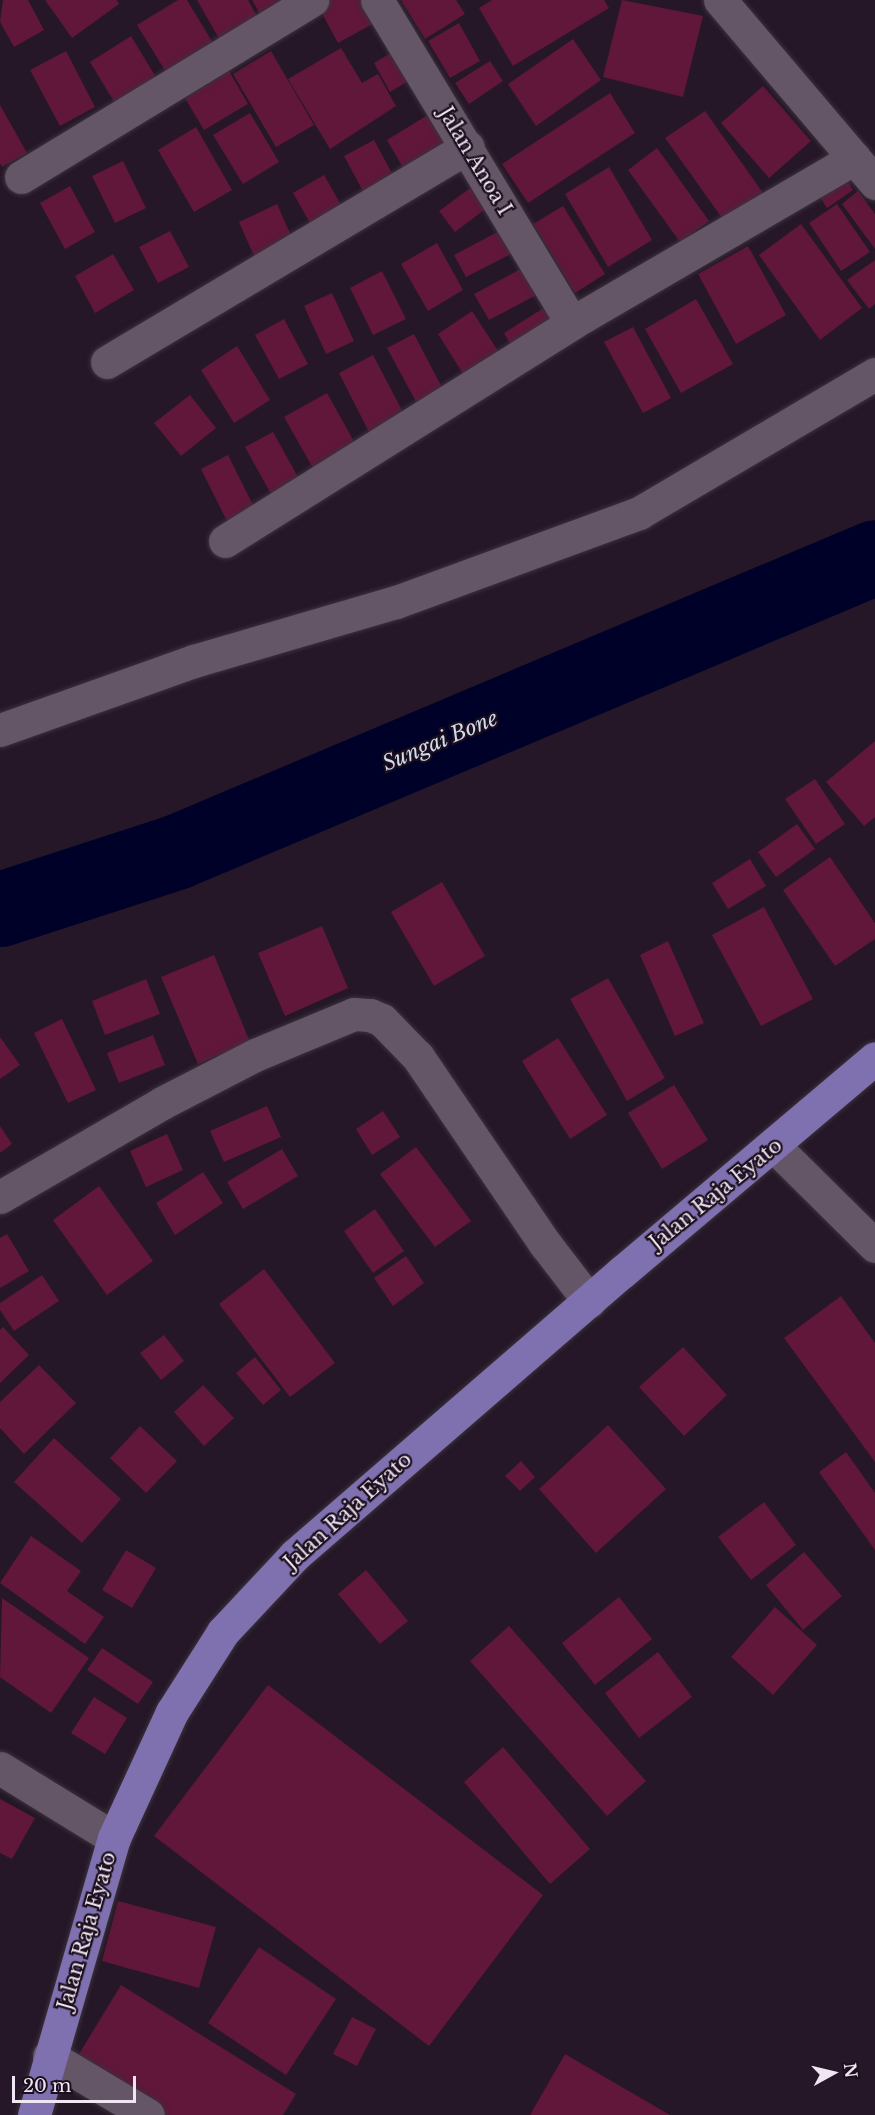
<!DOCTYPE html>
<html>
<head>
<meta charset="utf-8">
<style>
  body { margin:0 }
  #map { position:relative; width:875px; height:2115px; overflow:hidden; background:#251727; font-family:"Libre Baskerville",serif }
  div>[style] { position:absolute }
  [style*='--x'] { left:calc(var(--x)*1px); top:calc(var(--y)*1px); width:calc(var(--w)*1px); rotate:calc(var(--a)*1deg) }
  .river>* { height:75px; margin:-37.5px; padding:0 37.5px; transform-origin:37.5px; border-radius:37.5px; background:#000128 }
  .building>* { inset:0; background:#60173a }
  .roads { filter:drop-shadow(0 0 2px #3b313c) drop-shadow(0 0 2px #3b313c) }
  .minor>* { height:33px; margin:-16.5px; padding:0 16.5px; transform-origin:16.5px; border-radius:16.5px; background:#655667 }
  .major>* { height:33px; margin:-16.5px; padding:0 16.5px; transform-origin:16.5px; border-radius:16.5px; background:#7f70af }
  span { translate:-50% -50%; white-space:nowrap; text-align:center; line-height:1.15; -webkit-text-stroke:4.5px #1b0e1d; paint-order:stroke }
  .street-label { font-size:20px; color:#f0e6f1 }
  .water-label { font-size:21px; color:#d0dcee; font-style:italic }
  .north { position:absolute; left:803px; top:2043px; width:60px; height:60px; -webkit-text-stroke:4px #1b0e1d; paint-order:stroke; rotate:82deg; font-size:16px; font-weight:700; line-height:24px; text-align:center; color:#f0e6f1 }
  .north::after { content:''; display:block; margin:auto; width:21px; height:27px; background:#f0e6f1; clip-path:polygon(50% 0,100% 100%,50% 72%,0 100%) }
  .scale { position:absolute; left:12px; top:2076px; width:124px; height:27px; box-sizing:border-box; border:3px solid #f0e6f1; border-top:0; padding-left:8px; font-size:18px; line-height:21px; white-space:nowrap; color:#f0e6f1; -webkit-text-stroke:4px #1b0e1d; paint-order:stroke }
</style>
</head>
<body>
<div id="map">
  <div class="river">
    <div style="--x:0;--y:909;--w:187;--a:-18"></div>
    <div style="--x:178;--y:851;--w:756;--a:-22.87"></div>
  </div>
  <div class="building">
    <div style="clip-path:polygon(3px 0,28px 0,44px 30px,14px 47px,0 22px)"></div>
    <div style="clip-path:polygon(45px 0,117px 0,119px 4px,72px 38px)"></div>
    <div style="clip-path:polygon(178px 0,187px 0,216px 48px,169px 77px,137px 25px)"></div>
    <div style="clip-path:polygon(197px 0,248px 0,259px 20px,221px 42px)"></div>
    <div style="clip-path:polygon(252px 0,302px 0,264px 21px)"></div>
    <div style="clip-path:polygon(324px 0,364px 0,376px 22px,338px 43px,317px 4px)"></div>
    <div style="clip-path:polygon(401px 0,456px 0,465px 14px,425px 39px)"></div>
    <div style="clip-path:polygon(492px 0,604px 0,609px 8px,513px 66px,479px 8px)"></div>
    <div style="clip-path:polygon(622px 0,703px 16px,683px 97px,603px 77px)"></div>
    <div style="clip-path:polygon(459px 23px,480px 61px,450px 78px,428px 41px)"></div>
    <div style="clip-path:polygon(131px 36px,160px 84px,119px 110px,90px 62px)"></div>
    <div style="clip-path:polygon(573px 39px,601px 80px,536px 126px,508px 84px)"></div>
    <div style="clip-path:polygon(341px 48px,362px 83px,378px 74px,396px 106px,330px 149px,288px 79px)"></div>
    <div style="clip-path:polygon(396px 50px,412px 79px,390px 92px,374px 63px)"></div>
    <div style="clip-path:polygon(66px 51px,95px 107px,60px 126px,30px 70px)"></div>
    <div style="clip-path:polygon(271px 51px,314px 125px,276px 147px,233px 74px)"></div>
    <div style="clip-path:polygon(490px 61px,503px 81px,469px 104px,455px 83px)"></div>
    <div style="clip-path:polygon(229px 71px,248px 104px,204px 130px,185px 98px)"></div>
    <div style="clip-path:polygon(763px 86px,811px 141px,769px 178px,721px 123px)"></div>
    <div style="clip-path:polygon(610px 93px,635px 133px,528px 203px,502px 164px)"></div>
    <div style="clip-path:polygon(0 105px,27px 153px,2px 167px,0 163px)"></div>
    <div style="clip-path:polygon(705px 111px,766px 197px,727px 225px,665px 138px)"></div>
    <div style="clip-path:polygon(250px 113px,279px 162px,243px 184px,213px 135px)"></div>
    <div style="clip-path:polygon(431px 113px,449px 144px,405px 171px,387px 140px)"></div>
    <div style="clip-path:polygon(196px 127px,232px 190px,194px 212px,158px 150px)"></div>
    <div style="clip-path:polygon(374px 140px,394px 177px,364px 193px,344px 156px)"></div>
    <div style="clip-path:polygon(657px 148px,709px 221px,680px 242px,628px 170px)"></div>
    <div style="clip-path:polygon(123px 161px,146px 208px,115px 223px,92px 176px)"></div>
    <div style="clip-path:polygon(609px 167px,652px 240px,608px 267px,565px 194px)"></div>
    <div style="clip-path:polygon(324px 175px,345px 212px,314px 230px,293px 193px)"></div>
    <div style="clip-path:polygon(847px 180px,853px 190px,827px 208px,820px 197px)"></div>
    <div style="clip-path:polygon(70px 186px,95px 232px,65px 249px,40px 203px)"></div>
    <div style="clip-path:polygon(473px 186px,488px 207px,455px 232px,439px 211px)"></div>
    <div style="clip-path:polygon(858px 191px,875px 214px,875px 249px,842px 204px)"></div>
    <div style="clip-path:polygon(277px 204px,293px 240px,255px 258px,239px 222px)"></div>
    <div style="clip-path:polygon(837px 204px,870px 252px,841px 271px,809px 223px)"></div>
    <div style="clip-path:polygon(563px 206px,605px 274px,575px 293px,533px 224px)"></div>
    <div style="clip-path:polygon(801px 224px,862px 308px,820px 340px,759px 255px)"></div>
    <div style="clip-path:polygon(505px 228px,517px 251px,466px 277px,454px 255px)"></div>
    <div style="clip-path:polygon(170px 231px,189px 267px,158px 283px,139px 247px)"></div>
    <div style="clip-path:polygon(437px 243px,463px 290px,428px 311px,401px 264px)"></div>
    <div style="clip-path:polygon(748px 246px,786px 315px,736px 344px,698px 274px)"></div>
    <div style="clip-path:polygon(113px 254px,134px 290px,95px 313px,75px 276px)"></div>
    <div style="clip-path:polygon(875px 260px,875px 304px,869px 309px,847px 280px)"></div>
    <div style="clip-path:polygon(530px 264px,544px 291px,489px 320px,474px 294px)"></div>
    <div style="clip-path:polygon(382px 271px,406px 319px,373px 335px,350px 288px)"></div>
    <div style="clip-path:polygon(332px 293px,354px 341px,326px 354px,304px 306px)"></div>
    <div style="clip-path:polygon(696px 299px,733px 364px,681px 393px,645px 329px)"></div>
    <div style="clip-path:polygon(550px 304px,561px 324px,515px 353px,504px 333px)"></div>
    <div style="clip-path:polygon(472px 311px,500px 354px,465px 377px,438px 334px)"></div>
    <div style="clip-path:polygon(284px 319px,308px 364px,279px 379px,255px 335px)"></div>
    <div style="clip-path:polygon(633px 327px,671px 398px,643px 413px,604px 342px)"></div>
    <div style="clip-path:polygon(414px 334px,447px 397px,421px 411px,387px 348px)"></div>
    <div style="clip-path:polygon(237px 346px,270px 400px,234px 423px,201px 370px)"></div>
    <div style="clip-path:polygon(373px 355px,406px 418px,371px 436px,339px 373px)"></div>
    <div style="clip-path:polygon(327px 393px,356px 445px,313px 468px,284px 417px)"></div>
    <div style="clip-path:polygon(190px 395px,216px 428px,181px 456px,154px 423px)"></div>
    <div style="clip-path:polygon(273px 432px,299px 479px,271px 494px,245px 447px)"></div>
    <div style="clip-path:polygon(228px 455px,254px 507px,227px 521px,201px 469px)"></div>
    <div style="clip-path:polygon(875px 741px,875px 817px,864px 826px,826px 782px)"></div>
    <div style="clip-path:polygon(815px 779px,845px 824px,816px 844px,785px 799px)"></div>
    <div style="clip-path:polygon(797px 824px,815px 849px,776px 877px,758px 852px)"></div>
    <div style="clip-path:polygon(830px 857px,875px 923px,875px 939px,835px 966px,783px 890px)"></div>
    <div style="clip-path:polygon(750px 859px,766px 886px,728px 909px,712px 883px)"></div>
    <div style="clip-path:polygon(442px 882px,485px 956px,434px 986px,391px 912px)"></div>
    <div style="clip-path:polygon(764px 907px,813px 999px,761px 1026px,712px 935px)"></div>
    <div style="clip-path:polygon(322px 926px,348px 988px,285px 1016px,258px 953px)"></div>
    <div style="clip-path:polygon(668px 941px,704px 1023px,675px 1036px,640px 955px)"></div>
    <div style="clip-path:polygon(214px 955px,250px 1042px,198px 1064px,161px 977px)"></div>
    <div style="clip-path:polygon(608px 978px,665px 1078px,627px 1101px,570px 999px)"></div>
    <div style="clip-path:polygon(146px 979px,160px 1014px,105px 1035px,92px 1001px)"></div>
    <div style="clip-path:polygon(62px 1019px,96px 1090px,68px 1103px,34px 1033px)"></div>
    <div style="clip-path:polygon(153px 1035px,165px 1065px,119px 1083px,107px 1053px)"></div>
    <div style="clip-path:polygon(0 1037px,20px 1065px,0 1079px)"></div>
    <div style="clip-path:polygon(558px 1038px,607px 1115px,570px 1139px,522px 1061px)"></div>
    <div style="clip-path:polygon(674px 1085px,708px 1140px,662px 1169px,628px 1113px)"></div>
    <div style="clip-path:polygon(267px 1106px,281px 1137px,224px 1162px,210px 1131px)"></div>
    <div style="clip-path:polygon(383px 1111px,400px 1137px,372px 1155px,356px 1129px)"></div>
    <div style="clip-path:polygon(0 1126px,12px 1144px,0 1153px)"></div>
    <div style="clip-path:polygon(167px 1134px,183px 1170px,146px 1187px,130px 1151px)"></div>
    <div style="clip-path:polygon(416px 1147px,471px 1221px,435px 1247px,380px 1174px)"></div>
    <div style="clip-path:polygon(282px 1149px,298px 1176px,243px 1209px,227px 1182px)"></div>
    <div style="clip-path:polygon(203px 1172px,223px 1203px,175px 1235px,156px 1203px)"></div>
    <div style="clip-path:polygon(99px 1186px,153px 1261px,107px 1295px,53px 1220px)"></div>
    <div style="clip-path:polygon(375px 1209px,404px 1251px,373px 1273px,344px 1231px)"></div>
    <div style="clip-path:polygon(7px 1234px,29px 1271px,0 1288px,0 1238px)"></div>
    <div style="clip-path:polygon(406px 1256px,424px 1283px,393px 1306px,374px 1278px)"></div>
    <div style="clip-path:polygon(264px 1269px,335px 1363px,290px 1397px,219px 1304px)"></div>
    <div style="clip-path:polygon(42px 1275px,59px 1301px,14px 1331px,0 1310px,0 1303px)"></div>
    <div style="clip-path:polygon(841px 1296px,875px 1343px,875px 1462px,784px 1338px)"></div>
    <div style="clip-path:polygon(3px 1327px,29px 1355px,0 1383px,0 1330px)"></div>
    <div style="clip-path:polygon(164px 1335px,184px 1361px,161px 1380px,140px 1353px)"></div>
    <div style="clip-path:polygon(683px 1347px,727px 1395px,684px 1436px,639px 1387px)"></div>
    <div style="clip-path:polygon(255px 1357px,281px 1390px,263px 1405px,236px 1373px)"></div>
    <div style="clip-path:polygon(39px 1365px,76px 1403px,24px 1454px,0 1428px,0 1402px)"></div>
    <div style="clip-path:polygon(203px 1385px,234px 1418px,204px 1446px,174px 1412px)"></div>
    <div style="clip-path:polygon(608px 1425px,666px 1489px,596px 1553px,539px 1489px)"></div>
    <div style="clip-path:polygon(140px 1426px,177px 1461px,146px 1493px,110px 1458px)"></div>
    <div style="clip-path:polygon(54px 1438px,121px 1499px,82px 1543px,14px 1482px)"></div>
    <div style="clip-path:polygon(846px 1452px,875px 1493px,875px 1550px,819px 1472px)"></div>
    <div style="clip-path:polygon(521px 1461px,535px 1477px,520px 1491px,505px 1476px)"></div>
    <div style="clip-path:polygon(764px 1502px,796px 1545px,751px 1580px,718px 1537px)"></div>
    <div style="clip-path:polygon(31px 1536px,81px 1571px,67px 1591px,104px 1617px,85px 1644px,0 1583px)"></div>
    <div style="clip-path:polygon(126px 1550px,156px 1568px,132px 1608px,102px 1590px)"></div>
    <div style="clip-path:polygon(804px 1552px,842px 1596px,803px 1630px,766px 1585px)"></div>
    <div style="clip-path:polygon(366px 1570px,408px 1621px,380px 1644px,338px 1594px)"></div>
    <div style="clip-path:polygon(619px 1597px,652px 1639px,595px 1685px,562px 1643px)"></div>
    <div style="clip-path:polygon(2px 1598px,89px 1658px,51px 1713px,0 1677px)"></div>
    <div style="clip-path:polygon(775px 1607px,817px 1645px,773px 1695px,731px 1657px)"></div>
    <div style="clip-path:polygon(509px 1626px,646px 1781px,607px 1816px,470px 1661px)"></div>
    <div style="clip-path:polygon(102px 1648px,153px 1682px,138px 1704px,87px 1670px)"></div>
    <div style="clip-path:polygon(658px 1652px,692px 1697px,639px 1738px,605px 1693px)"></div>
    <div style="clip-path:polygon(268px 1685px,543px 1895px,429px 2046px,154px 1836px)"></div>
    <div style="clip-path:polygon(94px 1697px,127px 1718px,105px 1754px,71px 1733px)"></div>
    <div style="clip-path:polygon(503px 1747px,590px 1849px,550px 1884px,464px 1782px)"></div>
    <div style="clip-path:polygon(0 1799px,35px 1818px,12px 1859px,0 1853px)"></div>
    <div style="clip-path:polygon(118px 1901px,216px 1927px,199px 1988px,102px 1961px)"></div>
    <div style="clip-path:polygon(259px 1947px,336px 1999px,286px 2075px,208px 2023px)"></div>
    <div style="clip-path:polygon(121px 1985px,296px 2094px,283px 2115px,165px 2115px,76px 2059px)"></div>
    <div style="clip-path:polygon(352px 2017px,376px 2029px,357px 2066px,333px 2054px)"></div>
    <div style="clip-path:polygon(565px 2054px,670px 2115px,530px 2115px)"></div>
  </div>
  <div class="roads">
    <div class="minor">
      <div style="--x:377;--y:0;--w:377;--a:58.9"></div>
      <div style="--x:720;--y:0;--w:240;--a:49.7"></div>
      <div style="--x:21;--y:177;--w:341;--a:-31.3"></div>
      <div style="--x:107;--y:362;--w:420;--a:-30.8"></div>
      <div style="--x:225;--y:541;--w:410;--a:-32.1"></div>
      <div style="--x:572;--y:323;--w:327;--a:-30.3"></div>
      <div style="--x:0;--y:730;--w:206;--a:-19.6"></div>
      <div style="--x:194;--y:661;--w:210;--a:-16.3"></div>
      <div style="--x:396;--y:602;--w:259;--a:-20.1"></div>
      <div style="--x:639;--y:513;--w:274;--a:-30.5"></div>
      <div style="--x:774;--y:1146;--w:142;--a:44.7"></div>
      <div style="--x:0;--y:1197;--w:187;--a:-30.1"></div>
      <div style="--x:162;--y:1103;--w:105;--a:-27.3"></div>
      <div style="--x:255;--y:1055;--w:107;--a:-22.5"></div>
      <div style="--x:354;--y:1014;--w:16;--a:4"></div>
      <div style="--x:370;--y:1015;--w:13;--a:23"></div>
      <div style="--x:382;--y:1020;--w:52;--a:45.8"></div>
      <div style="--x:418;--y:1057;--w:227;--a:55.8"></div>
      <div style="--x:546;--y:1245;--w:71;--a:52.5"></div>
      <div style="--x:0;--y:1768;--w:134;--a:31.6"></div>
      <div style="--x:49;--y:2056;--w:115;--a:30.8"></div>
    </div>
    <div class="major">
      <div style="--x:34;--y:2115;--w:288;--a:-73.9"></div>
      <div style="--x:114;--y:1838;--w:139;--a:-65.3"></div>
      <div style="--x:172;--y:1712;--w:95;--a:-57.5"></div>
      <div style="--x:223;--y:1632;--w:105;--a:-46.9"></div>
      <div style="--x:295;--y:1555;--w:432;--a:-40.9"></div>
      <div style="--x:622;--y:1272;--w:331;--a:-40.2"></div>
    </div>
  </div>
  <div class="street-label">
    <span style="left:475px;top:161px;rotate:59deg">Jalan Anoa I</span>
    <span style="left:716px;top:1194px;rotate:-39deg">Jalan Raja Eyato</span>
    <span style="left:348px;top:1511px;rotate:-42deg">Jalan Raja Eyato</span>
    <span style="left:87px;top:1931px;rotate:-74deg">Jalan Raja Eyato</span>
  </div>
  <div class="water-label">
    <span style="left:440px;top:741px;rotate:-23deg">Sungai Bone</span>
  </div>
  <div class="north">N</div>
  <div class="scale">20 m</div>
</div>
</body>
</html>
